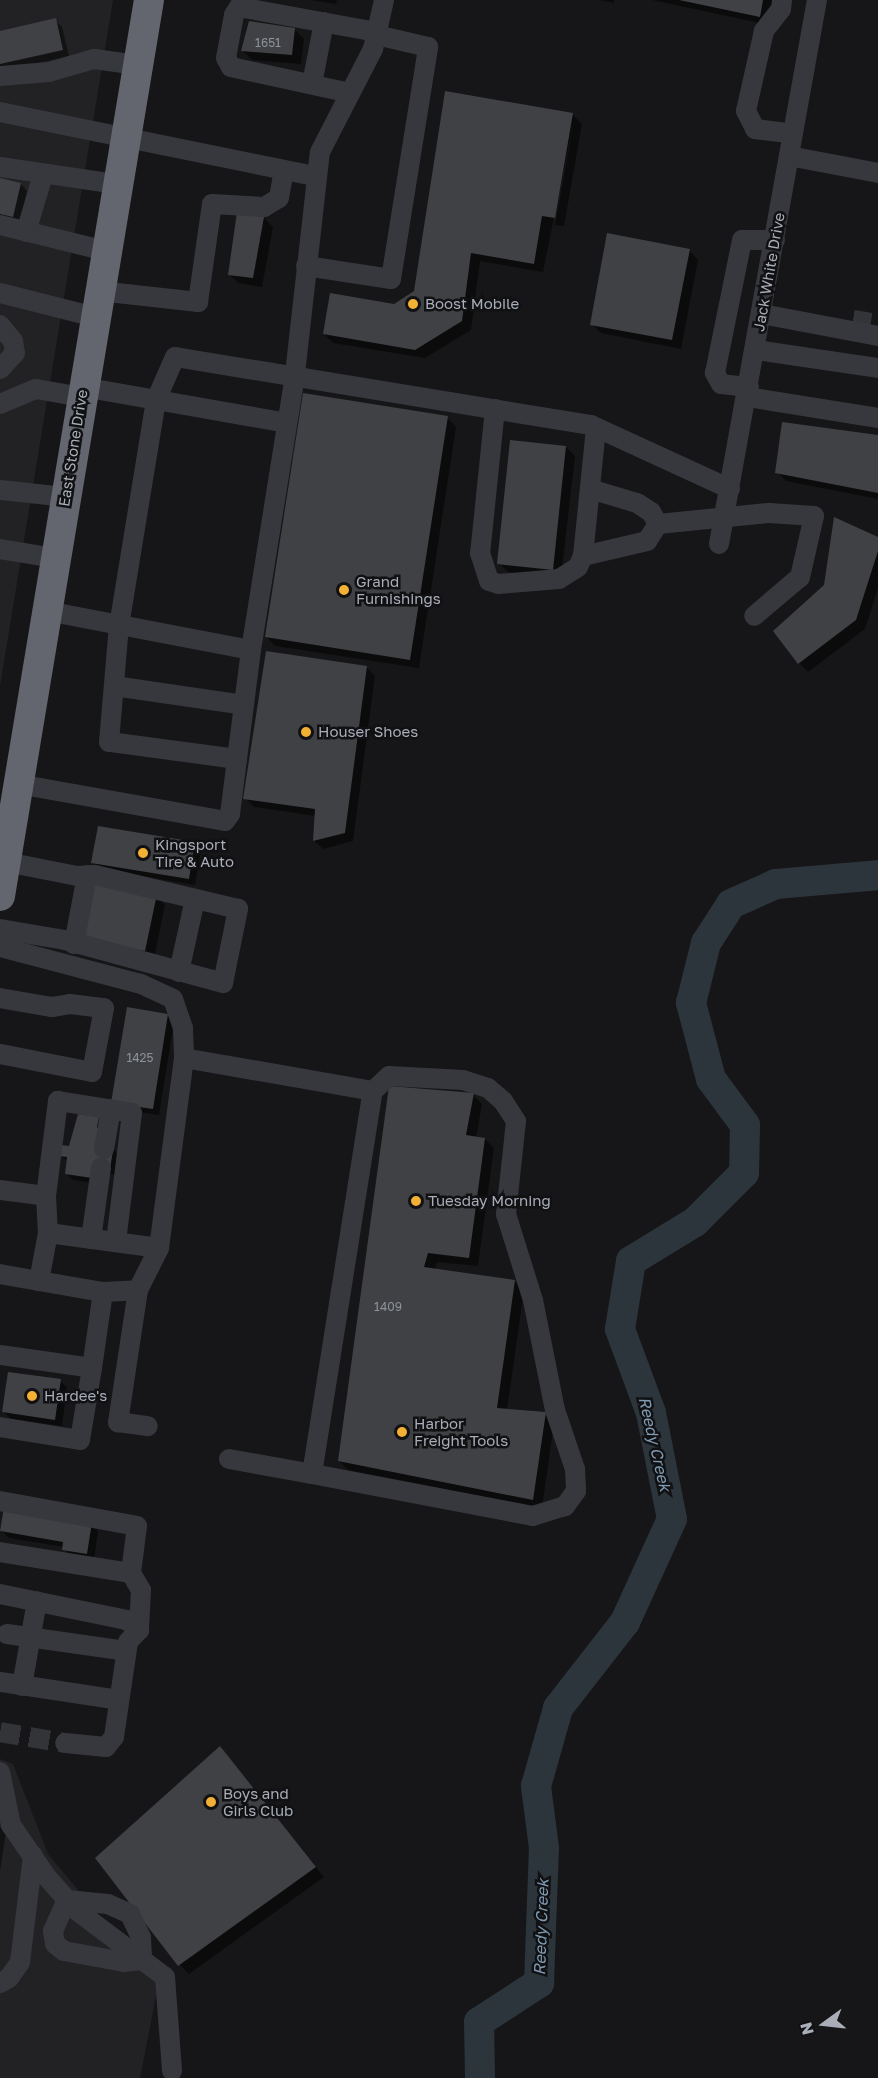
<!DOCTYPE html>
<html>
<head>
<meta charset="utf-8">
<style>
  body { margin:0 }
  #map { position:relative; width:878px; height:2078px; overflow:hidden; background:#161618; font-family:"Golos Text",sans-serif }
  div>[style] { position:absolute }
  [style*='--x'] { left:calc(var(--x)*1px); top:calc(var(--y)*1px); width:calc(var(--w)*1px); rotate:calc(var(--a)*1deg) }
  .built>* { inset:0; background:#222225 }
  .shadow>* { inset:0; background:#0007 }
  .river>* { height:30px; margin:-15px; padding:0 15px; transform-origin:15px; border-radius:15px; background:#2c353c }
  .building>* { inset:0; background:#404145 }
  .minor-tunnel>* { height:20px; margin-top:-10px; transform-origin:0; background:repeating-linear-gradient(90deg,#333438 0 20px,transparent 0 30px) }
  .minor>* { height:20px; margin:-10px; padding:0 10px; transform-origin:10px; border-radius:10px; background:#37383d }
  .highway>* { height:30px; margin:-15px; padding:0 15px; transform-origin:15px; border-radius:15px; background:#63666e }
  .dots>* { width:16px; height:16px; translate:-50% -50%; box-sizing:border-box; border:3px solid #111113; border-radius:50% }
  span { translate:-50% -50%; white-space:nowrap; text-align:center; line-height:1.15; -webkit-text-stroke:5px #111113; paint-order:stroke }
  .number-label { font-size:12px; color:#8e929b }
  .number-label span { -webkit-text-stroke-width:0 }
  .street-label { font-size:15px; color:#a8adb8 }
  .poi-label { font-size:15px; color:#a8adb8 }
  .left { translate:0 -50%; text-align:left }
  .water-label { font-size:16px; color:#7f9bb3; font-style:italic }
  .north { position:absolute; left:794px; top:1994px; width:60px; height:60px; -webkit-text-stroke:4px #111113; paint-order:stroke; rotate:255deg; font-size:16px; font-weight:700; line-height:24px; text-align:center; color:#a8adb8 }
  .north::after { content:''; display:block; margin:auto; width:21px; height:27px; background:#a8adb8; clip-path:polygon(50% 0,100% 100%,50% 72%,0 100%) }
</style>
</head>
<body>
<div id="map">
  <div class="built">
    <div style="clip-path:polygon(0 0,113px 0,0 686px)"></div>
    <div style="clip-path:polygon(0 1759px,13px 1764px,48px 1854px,158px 1986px,140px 2078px,0 2078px)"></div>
  </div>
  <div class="shadow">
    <div style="clip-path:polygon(311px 0,337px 0,336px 4px)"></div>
    <div style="clip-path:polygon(600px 0,614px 0,614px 3px)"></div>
    <div style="clip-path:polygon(652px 0,773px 0,769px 25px)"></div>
    <div style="clip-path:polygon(55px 20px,62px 27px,69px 56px,0 72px,0 32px)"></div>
    <div style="clip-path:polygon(295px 30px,304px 39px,301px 64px,252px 60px,243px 51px)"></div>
    <div style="clip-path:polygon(573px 115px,582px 124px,564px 226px,555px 225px,574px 120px,543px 272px,480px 261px,471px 330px,425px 358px,333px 343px,324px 334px,394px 306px,415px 291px)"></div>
    <div style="clip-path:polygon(0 180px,21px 184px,27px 191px,20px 223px,0 218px)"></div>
    <div style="clip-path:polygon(264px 218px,273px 227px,262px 287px,238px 283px,229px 274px)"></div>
    <div style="clip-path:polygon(689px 250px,698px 260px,681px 349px,601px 333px,592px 324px)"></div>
    <div style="clip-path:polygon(447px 418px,456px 427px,419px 668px,275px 646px,266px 636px)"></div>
    <div style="clip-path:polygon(878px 437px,878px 499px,786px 481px,777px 472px)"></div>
    <div style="clip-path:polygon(566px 447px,575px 456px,561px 578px,508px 572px,499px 563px)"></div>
    <div style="clip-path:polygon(878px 538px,878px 588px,865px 629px,808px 672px,799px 663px)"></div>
    <div style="clip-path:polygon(366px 667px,375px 676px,353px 841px,323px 849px,314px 841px,316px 816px,254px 807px,245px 798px)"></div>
    <div style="clip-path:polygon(195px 844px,201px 850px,195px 885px,100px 869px,93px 862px)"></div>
    <div style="clip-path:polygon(156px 896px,165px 905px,154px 959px,94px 949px)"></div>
    <div style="clip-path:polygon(167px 1015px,174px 1022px,159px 1115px,120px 1109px)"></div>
    <div style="clip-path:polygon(473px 1095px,482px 1104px,476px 1138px,485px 1139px,494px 1148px,478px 1266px,437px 1262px,435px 1270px,514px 1281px,524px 1291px,507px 1410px,545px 1414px,554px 1423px,542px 1508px,348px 1470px,339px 1461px)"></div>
    <div style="clip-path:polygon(98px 1119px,119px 1158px,116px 1175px,101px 1173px,99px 1184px,73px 1180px,66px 1173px,68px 1162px,61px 1155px)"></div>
    <div style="clip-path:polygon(60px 1381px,67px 1387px,62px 1426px,11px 1419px,4px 1412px)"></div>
    <div style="clip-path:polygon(92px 1524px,98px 1531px,94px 1560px,70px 1556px,64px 1547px,9px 1538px,2px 1531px)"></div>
    <div style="clip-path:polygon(220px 1748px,324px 1877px,189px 1974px,180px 1965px)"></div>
    <div style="clip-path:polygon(0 1827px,6px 1832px,0 1871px)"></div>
  </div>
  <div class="river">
    <div style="--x:480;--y:2078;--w:56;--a:-91"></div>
    <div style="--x:479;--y:2022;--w:72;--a:-33"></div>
    <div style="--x:539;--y:1983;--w:135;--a:-87.9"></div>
    <div style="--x:544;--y:1848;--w:63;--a:-97.4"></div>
    <div style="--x:536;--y:1786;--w:81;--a:-74.2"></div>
    <div style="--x:558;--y:1708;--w:109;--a:-52.1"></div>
    <div style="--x:625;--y:1622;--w:113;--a:-65.5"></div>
    <div style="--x:672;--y:1519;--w:108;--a:-101.2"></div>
    <div style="--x:651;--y:1413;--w:90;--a:-110.3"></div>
    <div style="--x:620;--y:1329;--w:69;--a:-80.8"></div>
    <div style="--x:631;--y:1261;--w:75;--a:-31.4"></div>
    <div style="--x:695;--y:1222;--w:69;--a:-45"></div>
    <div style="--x:744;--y:1173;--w:48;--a:-88.8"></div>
    <div style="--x:745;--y:1125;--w:57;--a:-126.5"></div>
    <div style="--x:711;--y:1079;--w:79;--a:-104.7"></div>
    <div style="--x:691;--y:1003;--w:62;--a:-76"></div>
    <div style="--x:706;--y:943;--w:46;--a:-57.3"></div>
    <div style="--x:731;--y:904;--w:49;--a:-24"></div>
    <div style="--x:776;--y:884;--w:102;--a:-5"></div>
  </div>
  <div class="building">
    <div style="clip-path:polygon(679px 0,763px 0,760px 17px)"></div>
    <div style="clip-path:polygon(56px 18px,63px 50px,0 64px,0 31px)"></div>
    <div style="clip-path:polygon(249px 21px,295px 28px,292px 55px,241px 51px)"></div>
    <div style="clip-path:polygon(445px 91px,573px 113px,555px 218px,542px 216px,534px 264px,471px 253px,462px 321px,415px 350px,323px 334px,330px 293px,394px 304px,414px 291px)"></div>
    <div style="clip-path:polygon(0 178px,21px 183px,13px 217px,0 214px)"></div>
    <div style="clip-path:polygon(237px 212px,264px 217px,253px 278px,228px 275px)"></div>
    <div style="clip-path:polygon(607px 233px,690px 249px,672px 340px,590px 325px)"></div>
    <div style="clip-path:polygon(303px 393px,448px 416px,410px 660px,265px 637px)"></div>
    <div style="clip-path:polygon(782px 422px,878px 435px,878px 493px,775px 473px)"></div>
    <div style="clip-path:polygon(510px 440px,566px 446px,553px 570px,497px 564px)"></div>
    <div style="clip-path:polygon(834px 517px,878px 537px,878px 551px,856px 620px,798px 664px,773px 631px,824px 585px)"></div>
    <div style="clip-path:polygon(266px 651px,367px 666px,345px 833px,313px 841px,315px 809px,243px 799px)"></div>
    <div style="clip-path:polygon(98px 826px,195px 842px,189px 879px,91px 863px)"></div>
    <div style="clip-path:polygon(94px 881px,157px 894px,145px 951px,83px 940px)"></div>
    <div style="clip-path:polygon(127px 1007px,168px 1014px,153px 1109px,111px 1103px)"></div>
    <div style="clip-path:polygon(389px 1086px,474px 1093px,466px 1135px,485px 1138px,469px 1258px,428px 1253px,424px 1267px,515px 1280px,497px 1408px,546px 1412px,533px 1500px,338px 1461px)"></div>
    <div style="clip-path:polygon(78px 1114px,99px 1117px,97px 1127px,113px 1150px,110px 1169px,92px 1178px,65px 1174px,67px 1157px,59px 1156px,61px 1145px,69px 1146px)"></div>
    <div style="clip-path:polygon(8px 1372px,61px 1379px,55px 1420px,2px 1412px)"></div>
    <div style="clip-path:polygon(4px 1507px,92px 1522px,87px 1554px,62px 1550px,63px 1542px,0 1531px)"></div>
    <div style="clip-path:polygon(220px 1746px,316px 1867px,178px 1966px,95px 1858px)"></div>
  </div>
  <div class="minor-tunnel">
    <div style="--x:853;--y:320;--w:18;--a:9"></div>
    <div style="--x:0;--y:1732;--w:66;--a:9.6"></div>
  </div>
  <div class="minor">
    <div style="--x:782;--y:0;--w:9;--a:96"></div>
    <div style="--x:781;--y:9;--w:28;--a:128"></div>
    <div style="--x:764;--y:31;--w:82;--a:102.7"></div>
    <div style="--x:746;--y:111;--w:20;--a:63"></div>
    <div style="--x:755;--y:129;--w:38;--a:7"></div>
    <div style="--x:0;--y:76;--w:49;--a:-4.7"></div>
    <div style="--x:49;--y:72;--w:47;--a:-16.1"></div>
    <div style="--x:94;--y:59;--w:44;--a:7.8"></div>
    <div style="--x:312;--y:84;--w:63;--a:-79"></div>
    <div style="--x:350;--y:93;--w:122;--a:-167.7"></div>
    <div style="--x:231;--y:67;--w:10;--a:-119"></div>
    <div style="--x:226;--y:58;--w:44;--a:-79.5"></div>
    <div style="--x:234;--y:15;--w:9;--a:-58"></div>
    <div style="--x:239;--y:7;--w:140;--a:10.3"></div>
    <div style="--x:0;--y:112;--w:321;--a:11.5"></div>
    <div style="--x:789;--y:156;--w:91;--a:10.8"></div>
    <div style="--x:0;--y:167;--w:118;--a:8.3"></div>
    <div style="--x:0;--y:225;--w:109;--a:13.8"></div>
    <div style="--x:26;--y:232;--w:59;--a:-73.4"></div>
    <div style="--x:306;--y:266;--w:86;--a:8.7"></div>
    <div style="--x:391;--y:279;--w:235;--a:-80.9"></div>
    <div style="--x:428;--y:47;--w:53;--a:-167"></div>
    <div style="--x:99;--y:291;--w:100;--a:6.3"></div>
    <div style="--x:198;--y:302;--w:99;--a:-81.9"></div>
    <div style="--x:212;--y:204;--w:52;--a:3.3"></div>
    <div style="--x:264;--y:207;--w:17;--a:-31"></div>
    <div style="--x:279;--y:198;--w:28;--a:-80"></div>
    <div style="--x:0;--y:293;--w:98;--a:14.2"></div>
    <div style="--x:762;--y:314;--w:118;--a:10.7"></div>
    <div style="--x:0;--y:325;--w:21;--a:51"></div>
    <div style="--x:13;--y:341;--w:12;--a:81"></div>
    <div style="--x:15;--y:353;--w:22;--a:133"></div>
    <div style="--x:756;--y:350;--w:123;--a:8.4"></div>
    <div style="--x:83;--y:387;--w:207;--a:10"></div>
    <div style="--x:749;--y:387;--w:28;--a:-174"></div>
    <div style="--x:721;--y:384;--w:13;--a:-119"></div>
    <div style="--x:715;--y:373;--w:136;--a:-78.5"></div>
    <div style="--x:742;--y:240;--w:33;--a:0"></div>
    <div style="--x:747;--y:397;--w:133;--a:9.1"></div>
    <div style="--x:0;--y:404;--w:39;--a:-23"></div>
    <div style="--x:36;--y:389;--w:47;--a:9.9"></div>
    <div style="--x:495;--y:409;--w:145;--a:95.9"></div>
    <div style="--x:480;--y:553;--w:29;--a:72"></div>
    <div style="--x:489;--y:581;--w:10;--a:17"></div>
    <div style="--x:499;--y:584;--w:60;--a:-4.8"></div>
    <div style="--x:559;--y:579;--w:22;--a:-32"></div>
    <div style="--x:578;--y:567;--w:12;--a:-66"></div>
    <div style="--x:583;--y:556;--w:129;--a:-84.2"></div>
    <div style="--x:590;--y:489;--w:49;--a:16.6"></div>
    <div style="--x:637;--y:503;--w:17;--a:33"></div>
    <div style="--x:651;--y:512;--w:14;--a:60"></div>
    <div style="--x:0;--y:490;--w:65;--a:6.1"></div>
    <div style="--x:719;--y:544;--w:553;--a:-79.79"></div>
    <div style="--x:0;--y:549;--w:56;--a:9.3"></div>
    <div style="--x:583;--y:556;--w:66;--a:-13.2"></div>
    <div style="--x:647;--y:541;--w:20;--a:-57"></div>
    <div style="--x:658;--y:524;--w:112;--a:-5.7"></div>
    <div style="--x:769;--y:513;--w:45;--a:3.8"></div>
    <div style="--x:814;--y:516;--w:63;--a:102.9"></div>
    <div style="--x:800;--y:577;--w:60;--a:139.7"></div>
    <div style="--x:251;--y:650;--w:279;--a:-80.9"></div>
    <div style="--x:295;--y:374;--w:223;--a:-83.6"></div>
    <div style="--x:320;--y:152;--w:116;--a:-62.8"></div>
    <div style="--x:373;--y:49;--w:50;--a:-77.3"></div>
    <div style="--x:114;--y:686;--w:131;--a:8.3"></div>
    <div style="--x:237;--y:759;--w:129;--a:-172.4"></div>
    <div style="--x:109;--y:742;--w:116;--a:-85.1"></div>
    <div style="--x:119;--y:626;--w:229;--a:-80.7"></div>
    <div style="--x:156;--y:400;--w:47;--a:-66.2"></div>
    <div style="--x:175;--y:357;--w:422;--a:9.3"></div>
    <div style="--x:591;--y:425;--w:153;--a:24.7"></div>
    <div style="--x:18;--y:784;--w:210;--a:10.1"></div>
    <div style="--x:225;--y:821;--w:9;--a:-54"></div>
    <div style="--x:230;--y:814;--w:165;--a:-82.7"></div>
    <div style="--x:251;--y:650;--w:208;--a:-169.2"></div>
    <div style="--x:0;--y:929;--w:66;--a:9.6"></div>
    <div style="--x:65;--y:940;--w:164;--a:15.2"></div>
    <div style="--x:223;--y:983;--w:76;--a:-78.5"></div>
    <div style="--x:238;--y:909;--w:147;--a:-166.6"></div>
    <div style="--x:95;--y:875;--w:18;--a:177"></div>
    <div style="--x:77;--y:876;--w:72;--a:-168.8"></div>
    <div style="--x:74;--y:944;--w:70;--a:-79.3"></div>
    <div style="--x:0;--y:947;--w:146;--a:14.7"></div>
    <div style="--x:141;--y:984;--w:35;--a:25"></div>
    <div style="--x:173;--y:999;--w:31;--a:71"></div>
    <div style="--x:183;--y:1028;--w:30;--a:88"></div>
    <div style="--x:179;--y:972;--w:75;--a:-77.6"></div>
    <div style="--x:0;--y:998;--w:53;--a:9.8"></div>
    <div style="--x:52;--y:1007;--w:18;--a:-9"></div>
    <div style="--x:70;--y:1004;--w:34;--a:7"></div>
    <div style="--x:104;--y:1008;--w:65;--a:100.6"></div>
    <div style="--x:92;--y:1072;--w:94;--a:-168.9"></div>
    <div style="--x:389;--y:1076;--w:74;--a:3.1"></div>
    <div style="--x:463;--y:1080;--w:26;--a:18"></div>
    <div style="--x:488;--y:1088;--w:20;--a:41"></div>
    <div style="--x:503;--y:1101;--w:24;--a:57"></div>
    <div style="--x:516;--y:1121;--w:94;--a:96.1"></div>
    <div style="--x:506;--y:1214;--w:90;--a:72.6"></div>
    <div style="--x:533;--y:1300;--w:112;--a:78.7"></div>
    <div style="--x:555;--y:1410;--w:62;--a:71.3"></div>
    <div style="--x:575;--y:1469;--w:22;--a:87"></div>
    <div style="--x:576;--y:1491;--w:19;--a:126"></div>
    <div style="--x:565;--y:1506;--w:34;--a:163"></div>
    <div style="--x:533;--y:1516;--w:225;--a:-169.2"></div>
    <div style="--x:312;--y:1474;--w:388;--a:-81"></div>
    <div style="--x:373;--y:1091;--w:22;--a:-43"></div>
    <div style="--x:104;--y:1149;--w:40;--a:-80"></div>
    <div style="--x:0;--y:1190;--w:46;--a:7.4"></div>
    <div style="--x:46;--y:1196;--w:37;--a:87"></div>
    <div style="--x:48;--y:1233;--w:49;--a:100.6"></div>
    <div style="--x:39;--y:1281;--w:40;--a:-170"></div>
    <div style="--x:46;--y:1196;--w:96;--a:-82.8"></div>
    <div style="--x:58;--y:1101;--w:75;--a:9.2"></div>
    <div style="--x:132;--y:1113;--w:130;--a:97.1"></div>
    <div style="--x:48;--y:1233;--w:112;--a:7.7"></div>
    <div style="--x:91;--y:1239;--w:72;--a:-82"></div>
    <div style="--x:39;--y:1281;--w:65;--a:9.8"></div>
    <div style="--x:103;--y:1292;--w:35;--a:-3"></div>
    <div style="--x:138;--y:1290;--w:134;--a:98.6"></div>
    <div style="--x:118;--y:1422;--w:30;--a:8"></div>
    <div style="--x:138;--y:1290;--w:47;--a:-63.4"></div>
    <div style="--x:159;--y:1248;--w:192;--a:-82.5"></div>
    <div style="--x:184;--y:1058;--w:192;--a:9.9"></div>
    <div style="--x:0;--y:1355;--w:93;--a:8"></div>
    <div style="--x:92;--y:1368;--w:73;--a:99.5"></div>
    <div style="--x:80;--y:1440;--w:81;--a:-170.8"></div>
    <div style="--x:92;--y:1368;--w:77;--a:-81.8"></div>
    <div style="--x:229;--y:1459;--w:84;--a:10.2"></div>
    <div style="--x:0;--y:1501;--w:139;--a:10.3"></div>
    <div style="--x:137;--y:1526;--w:47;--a:97.3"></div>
    <div style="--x:131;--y:1573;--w:20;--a:60"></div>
    <div style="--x:141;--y:1590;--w:40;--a:92.9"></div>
    <div style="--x:139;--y:1630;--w:16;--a:133"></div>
    <div style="--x:128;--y:1642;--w:96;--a:98.4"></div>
    <div style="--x:114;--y:1737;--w:13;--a:129"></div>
    <div style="--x:106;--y:1747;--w:41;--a:-174.4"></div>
    <div style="--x:0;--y:1552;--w:133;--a:9.1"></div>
    <div style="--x:0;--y:1594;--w:130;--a:11.6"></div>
    <div style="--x:127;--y:1620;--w:16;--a:40"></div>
    <div style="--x:7;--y:1634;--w:120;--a:8.1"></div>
    <div style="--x:0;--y:1682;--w:120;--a:8.6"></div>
    <div style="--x:22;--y:1686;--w:86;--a:-80"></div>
    <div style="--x:0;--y:1772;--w:54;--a:78.3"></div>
    <div style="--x:11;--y:1825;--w:62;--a:55.5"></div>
    <div style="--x:46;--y:1876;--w:45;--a:48.6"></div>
    <div style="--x:76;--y:1910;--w:111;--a:37"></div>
    <div style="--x:165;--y:1977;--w:94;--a:85.7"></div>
    <div style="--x:67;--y:1900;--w:41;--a:5.6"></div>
    <div style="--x:108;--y:1904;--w:24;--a:24"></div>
    <div style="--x:130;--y:1914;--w:26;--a:65"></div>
    <div style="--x:141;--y:1938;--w:22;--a:87"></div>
    <div style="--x:142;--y:1960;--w:18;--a:174"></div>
    <div style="--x:124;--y:1962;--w:61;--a:-169.6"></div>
    <div style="--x:64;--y:1951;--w:11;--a:-142"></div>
    <div style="--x:55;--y:1944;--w:13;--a:-99"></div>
    <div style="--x:53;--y:1931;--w:34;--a:-66"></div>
    <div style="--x:0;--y:1983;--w:10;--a:-29"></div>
    <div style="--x:9;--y:1978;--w:19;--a:-55"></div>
    <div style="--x:20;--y:1962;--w:107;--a:-83"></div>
  </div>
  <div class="highway">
    <div style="--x:0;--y:896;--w:908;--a:-80.56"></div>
  </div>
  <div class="dots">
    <div style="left:413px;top:304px;background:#f2b134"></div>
    <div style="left:344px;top:590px;background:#f2b134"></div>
    <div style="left:306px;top:732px;background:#f2b134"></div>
    <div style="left:143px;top:853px;background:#f2b134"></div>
    <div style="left:416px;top:1201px;background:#f2b134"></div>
    <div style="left:32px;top:1396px;background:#f2b134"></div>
    <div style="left:402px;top:1432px;background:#f2b134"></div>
    <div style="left:211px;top:1802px;background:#f2b134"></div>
  </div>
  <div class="number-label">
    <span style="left:268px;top:43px">1651</span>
    <span style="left:140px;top:1058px">1425</span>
    <span style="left:388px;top:1307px">1409</span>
  </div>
  <div class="street-label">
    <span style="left:769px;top:272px;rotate:-80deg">Jack White Drive</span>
    <span style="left:73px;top:448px;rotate:-81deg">East Stone Drive</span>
  </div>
  <div class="poi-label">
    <span class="left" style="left:425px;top:304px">Boost Mobile</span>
    <span class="left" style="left:356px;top:590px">Grand<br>Furnishings</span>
    <span class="left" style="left:318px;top:732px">Houser Shoes</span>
    <span class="left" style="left:155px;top:853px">Kingsport<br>Tire &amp; Auto</span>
    <span class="left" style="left:428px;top:1201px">Tuesday Morning</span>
    <span class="left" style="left:44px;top:1396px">Hardee's</span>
    <span class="left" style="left:414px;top:1432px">Harbor<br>Freight Tools</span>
    <span class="left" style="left:223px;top:1802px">Boys and<br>Girls Club</span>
  </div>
  <div class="water-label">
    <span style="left:655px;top:1444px;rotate:77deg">Reedy Creek</span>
    <span style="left:541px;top:1927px;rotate:-88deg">Reedy Creek</span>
  </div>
  <div class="north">N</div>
</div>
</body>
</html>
